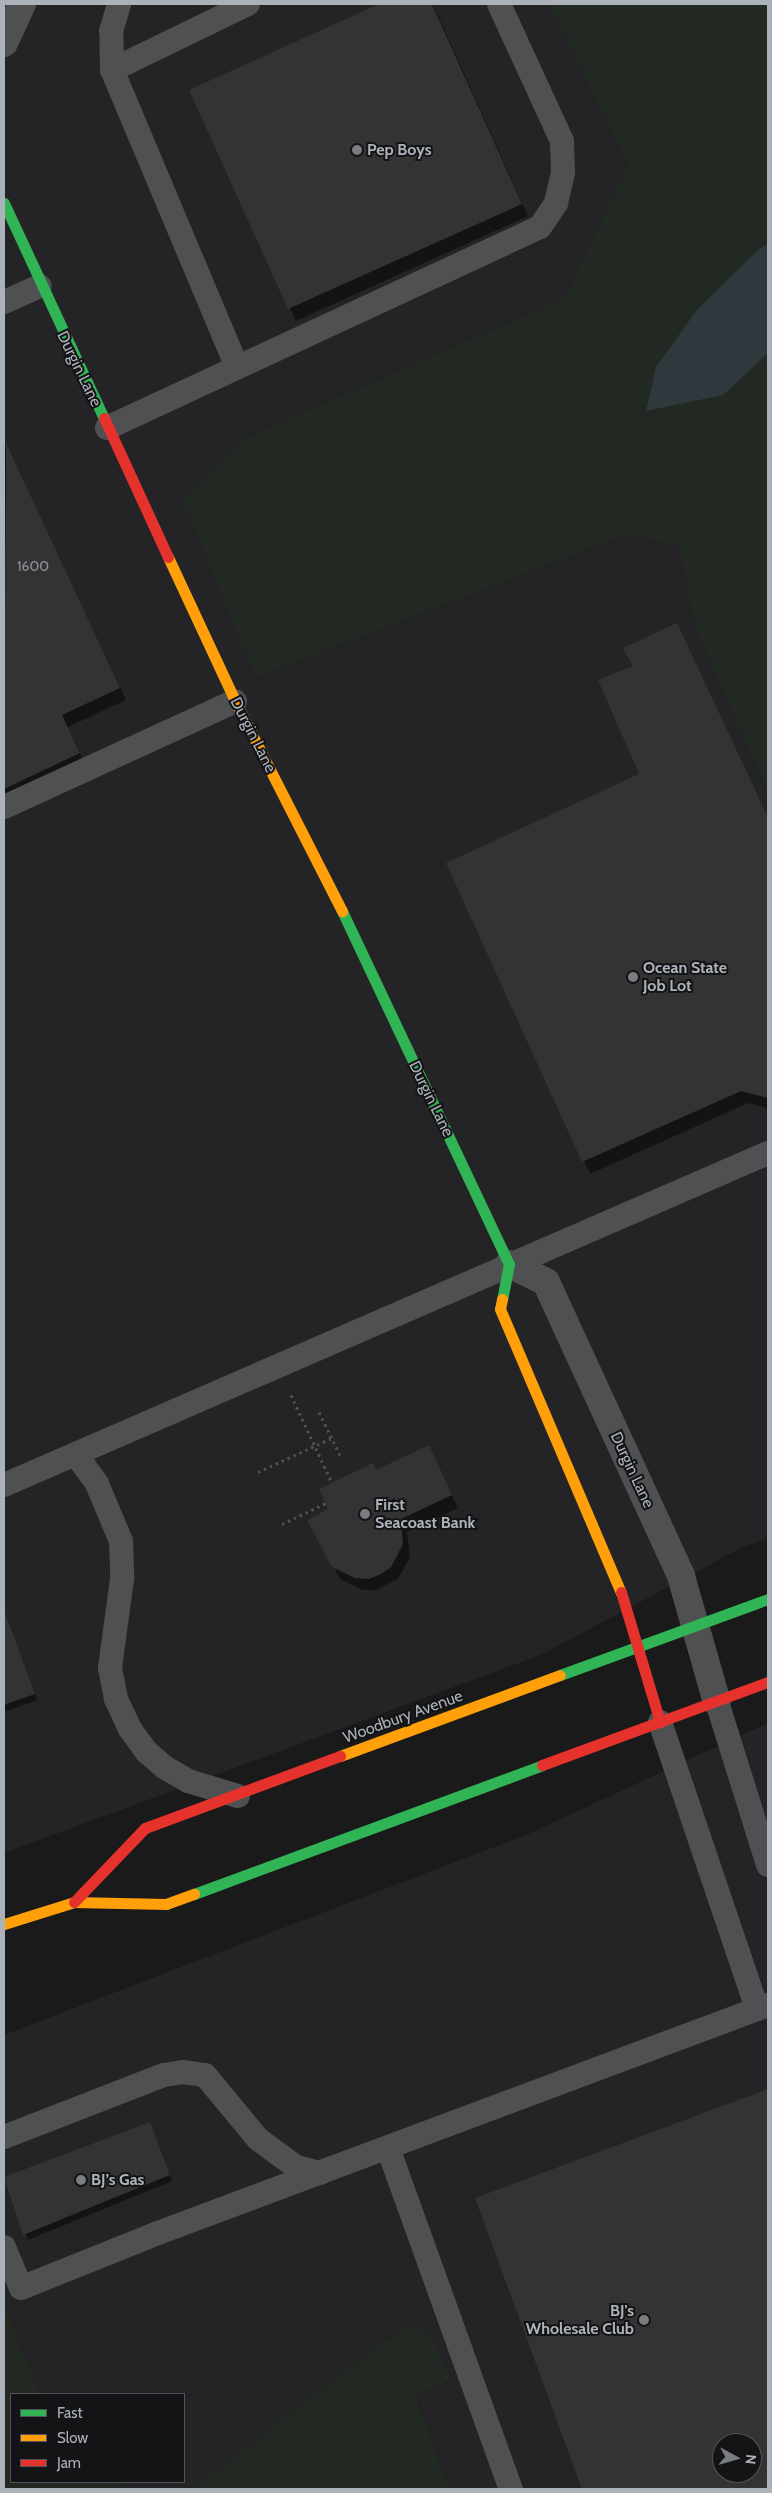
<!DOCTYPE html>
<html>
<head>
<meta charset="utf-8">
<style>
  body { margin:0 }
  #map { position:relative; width:772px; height:2493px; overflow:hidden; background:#1a1a1a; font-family:Cabin,sans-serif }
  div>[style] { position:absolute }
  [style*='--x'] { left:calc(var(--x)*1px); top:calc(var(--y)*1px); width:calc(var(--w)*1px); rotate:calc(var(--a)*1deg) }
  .built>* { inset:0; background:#242426 }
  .green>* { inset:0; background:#222922 }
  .water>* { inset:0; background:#2f393d }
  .shadow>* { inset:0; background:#0007 }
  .building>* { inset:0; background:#333334 }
  .path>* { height:3px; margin-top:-1.5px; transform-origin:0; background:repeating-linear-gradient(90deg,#505154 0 2.5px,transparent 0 6.5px) }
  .lane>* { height:24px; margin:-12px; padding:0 12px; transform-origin:12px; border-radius:12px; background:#4e5052 }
  .street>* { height:28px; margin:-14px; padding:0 14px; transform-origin:14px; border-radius:14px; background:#4e5052 }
  .fast>* { height:11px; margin:-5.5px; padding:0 5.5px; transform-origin:5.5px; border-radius:5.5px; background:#30b455 }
  .slow>* { height:11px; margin:-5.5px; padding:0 5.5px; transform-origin:5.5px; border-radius:5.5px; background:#ff9f0a }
  .jam>* { height:11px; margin:-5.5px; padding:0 5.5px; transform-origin:5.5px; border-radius:5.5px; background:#e5322d }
  .dots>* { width:14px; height:14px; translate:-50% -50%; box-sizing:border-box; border:2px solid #141416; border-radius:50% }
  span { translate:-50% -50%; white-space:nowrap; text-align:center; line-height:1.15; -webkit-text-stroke:4px #141416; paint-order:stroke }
  .number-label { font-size:14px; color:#8e9298 }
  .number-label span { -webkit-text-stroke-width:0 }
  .poi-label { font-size:16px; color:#acb2ba; font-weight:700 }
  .left { translate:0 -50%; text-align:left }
  .right { translate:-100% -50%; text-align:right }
  .street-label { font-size:16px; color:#acb2ba }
  .frame { position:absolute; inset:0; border:5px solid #acb2ba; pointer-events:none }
  .legend { position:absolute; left:10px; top:2393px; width:175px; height:90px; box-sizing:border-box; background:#141416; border:1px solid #515358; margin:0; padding:6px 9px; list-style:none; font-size:15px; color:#acb2ba }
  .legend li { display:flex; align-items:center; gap:10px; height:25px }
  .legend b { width:25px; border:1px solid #515358 }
  .north { position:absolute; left:712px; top:2433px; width:50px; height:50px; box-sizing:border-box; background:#141416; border:1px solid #515358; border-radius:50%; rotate:96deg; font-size:14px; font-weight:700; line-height:20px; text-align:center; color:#acb2ba }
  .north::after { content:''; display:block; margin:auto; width:18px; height:22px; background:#797d82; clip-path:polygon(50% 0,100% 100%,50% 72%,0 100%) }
</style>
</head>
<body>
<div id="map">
  <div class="built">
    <div style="clip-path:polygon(4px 4px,549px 4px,628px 164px,564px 298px,246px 437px,256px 678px,626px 535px,681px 545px,694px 626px,768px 794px,768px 1538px,739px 1549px,543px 1654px,4px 1853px)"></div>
    <div style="clip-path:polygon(evenodd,768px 1723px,768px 2489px,449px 2489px,416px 2393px,450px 2382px,417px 2325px,404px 2326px,192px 2489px,125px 2489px,120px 2482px,184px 2482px,184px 2394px,40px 2394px,4px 2303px,4px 2035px,528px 1834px,768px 1723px,722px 2443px,752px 2443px,752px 2473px,722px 2473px,722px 2443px)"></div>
  </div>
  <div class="green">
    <div style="clip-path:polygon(549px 4px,768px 4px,768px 794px,694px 626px,680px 545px,626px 535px,256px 678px,183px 501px,246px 437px,564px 298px,628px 164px)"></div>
    <div style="clip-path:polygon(4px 2303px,40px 2394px,11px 2394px,11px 2482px,120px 2482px,125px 2489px,4px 2489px)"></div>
    <div style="clip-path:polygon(417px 2325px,435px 2342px,450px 2381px,416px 2394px,449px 2489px,192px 2489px,404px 2326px)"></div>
  </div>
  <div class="water">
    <div style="clip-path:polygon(768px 244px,768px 353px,723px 395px,646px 411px,656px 367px,697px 310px,759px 249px)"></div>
  </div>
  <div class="shadow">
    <div style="clip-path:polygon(382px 4px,433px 4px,528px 216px,296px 321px,191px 90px)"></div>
    <div style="clip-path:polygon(5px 445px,126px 700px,68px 727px,86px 766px,4px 804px)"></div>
    <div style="clip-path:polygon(677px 624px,768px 817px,768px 1108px,748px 1103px,590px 1174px,447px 864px,640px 775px,635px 666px)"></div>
    <div style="clip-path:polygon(429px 1447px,458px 1508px,407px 1532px,410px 1557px,398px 1579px,376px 1590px,363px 1590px,340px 1579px,333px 1566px,330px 1510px,376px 1471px)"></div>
    <div style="clip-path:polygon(4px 1609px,37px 1700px,4px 1712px)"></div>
    <div style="clip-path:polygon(evenodd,768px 2090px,768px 2489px,583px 2489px,477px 2198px,768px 2090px,722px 2443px,752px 2443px,752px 2473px,722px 2473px,722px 2443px)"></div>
    <div style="clip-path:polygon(149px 2123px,172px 2181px,28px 2240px,4px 2178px)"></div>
  </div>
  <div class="building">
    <div style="clip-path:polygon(379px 4px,432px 4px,522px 204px,288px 309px,189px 90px)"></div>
    <div style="clip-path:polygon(6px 443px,120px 688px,62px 715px,80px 753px,4px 789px)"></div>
    <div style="clip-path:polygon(677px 623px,768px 817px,768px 1098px,741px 1091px,582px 1162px,446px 863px,639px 774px,598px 680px,633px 666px,623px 648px)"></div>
    <div style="clip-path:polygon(429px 1445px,452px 1495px,401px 1519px,403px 1544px,391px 1567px,381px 1574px,369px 1579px,355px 1578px,332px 1567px,307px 1520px,328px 1509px,319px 1489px,373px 1463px,376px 1470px)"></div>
    <div style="clip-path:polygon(4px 1609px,35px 1694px,4px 1705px)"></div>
    <div style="clip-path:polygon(evenodd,768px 2089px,768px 2489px,582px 2489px,475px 2198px,768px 2089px,722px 2443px,752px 2443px,752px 2473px,722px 2473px,722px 2443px)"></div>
    <div style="clip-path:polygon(150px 2122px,170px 2175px,23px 2235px,4px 2177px)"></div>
  </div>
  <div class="path">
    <div style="--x:291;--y:1395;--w:97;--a:65"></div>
    <div style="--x:319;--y:1412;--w:48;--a:64"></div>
    <div style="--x:258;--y:1472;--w:81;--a:-24.7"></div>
    <div style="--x:282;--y:1524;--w:49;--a:-25.5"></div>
  </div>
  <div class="lane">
    <div style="--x:112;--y:70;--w:39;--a:-91"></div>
    <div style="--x:111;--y:31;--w:28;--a:-73"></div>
    <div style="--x:4;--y:302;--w:39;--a:-24"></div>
    <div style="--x:237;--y:367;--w:322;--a:-112.8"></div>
    <div style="--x:112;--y:70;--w:151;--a:-25.9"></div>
    <div style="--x:107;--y:428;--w:477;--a:-24.9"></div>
    <div style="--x:540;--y:227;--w:29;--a:-56"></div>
    <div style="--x:556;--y:203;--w:32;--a:-77"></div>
    <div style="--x:563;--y:172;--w:31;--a:-92"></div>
    <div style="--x:562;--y:141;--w:151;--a:-114.7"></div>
    <div style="--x:4;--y:807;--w:254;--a:-24.6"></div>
    <div style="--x:77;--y:1456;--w:34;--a:54"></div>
    <div style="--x:97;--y:1484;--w:62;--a:67.2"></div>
    <div style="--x:121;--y:1541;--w:38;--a:88"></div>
    <div style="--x:122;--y:1579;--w:90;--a:97.7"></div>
    <div style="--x:110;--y:1668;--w:32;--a:79"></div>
    <div style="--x:116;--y:1699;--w:33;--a:65"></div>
    <div style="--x:130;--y:1729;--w:29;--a:54"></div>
    <div style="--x:147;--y:1752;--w:23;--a:41"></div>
    <div style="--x:164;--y:1767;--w:28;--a:30"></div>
    <div style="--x:188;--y:1781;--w:52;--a:16.7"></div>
    <div style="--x:4;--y:1485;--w:833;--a:-23.49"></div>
    <div style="--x:717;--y:1702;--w:171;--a:72.6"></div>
    <div style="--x:660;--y:1722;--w:303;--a:71.3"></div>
    <div style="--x:4;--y:2137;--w:172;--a:-21.2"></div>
    <div style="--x:164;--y:2075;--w:19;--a:-9"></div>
    <div style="--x:183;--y:2072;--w:22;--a:8"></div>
    <div style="--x:205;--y:2075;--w:83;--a:50.4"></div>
    <div style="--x:258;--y:2139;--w:47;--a:36.4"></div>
    <div style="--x:296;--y:2167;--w:25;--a:14"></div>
    <div style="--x:388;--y:2148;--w:363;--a:70.2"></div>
    <div style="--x:4;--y:2247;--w:44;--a:67.5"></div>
    <div style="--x:21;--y:2288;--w:148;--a:-21.9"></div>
    <div style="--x:158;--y:2233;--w:651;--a:-20.49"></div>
  </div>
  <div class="street">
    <div style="--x:4;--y:43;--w:43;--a:-65.2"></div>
    <div style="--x:509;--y:1264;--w:41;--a:25.9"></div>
    <div style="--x:546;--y:1282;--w:324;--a:65.3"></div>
    <div style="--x:681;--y:1576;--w:131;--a:74.1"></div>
  </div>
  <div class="fast">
    <div style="--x:4;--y:203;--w:237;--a:65.1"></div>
    <div style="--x:342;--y:911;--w:391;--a:64.7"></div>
    <div style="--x:509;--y:1264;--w:36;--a:101"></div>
    <div style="--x:560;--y:1675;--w:221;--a:-20.1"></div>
    <div style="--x:194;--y:1894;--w:371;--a:-20.3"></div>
  </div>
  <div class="slow">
    <div style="--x:168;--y:557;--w:159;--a:65"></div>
    <div style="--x:235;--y:701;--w:236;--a:63"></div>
    <div style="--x:502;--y:1299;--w:10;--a:101"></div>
    <div style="--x:500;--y:1309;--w:308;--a:66.9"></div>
    <div style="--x:340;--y:1756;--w:234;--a:-20.2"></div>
    <div style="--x:4;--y:1924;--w:73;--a:-17.4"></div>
    <div style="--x:74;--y:1902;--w:92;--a:1.2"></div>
    <div style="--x:166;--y:1904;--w:30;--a:-20"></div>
  </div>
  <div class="jam">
    <div style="--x:104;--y:418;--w:153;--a:65.3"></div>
    <div style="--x:621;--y:1592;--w:136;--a:73.3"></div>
    <div style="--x:542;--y:1765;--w:241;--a:-20.2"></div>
    <div style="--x:74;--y:1902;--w:103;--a:-46.2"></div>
    <div style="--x:145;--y:1828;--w:208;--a:-20.3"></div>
  </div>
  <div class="dots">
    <div style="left:357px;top:150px;background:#797d82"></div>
    <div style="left:633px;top:977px;background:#797d82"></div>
    <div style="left:365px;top:1514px;background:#797d82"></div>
    <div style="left:81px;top:2180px;background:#797d82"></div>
    <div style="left:644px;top:2320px;background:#797d82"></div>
  </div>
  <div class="number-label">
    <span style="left:33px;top:566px">1600</span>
  </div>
  <div class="poi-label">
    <span class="left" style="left:367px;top:150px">Pep Boys</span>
    <span class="left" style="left:643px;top:977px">Ocean State<br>Job Lot</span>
    <span class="left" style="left:375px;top:1514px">First<br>Seacoast Bank</span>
    <span class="left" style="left:91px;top:2180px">BJ’s Gas</span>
    <span class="right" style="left:634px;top:2320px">BJ's<br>Wholesale Club</span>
  </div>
  <div class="street-label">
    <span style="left:79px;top:369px;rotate:64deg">Durgin Lane</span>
    <span style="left:253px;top:735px;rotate:63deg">Durgin Lane</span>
    <span style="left:431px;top:1099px;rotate:64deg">Durgin Lane</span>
    <span style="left:632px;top:1470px;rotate:65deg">Durgin Lane</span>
    <span style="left:403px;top:1717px;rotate:-20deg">Woodbury Avenue</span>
  </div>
  <div class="frame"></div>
  <ul class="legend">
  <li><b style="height:6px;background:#30b455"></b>Fast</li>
  <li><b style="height:6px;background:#ff9f0a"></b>Slow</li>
  <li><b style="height:6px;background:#e5322d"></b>Jam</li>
  </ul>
  <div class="north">N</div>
</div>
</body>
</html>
